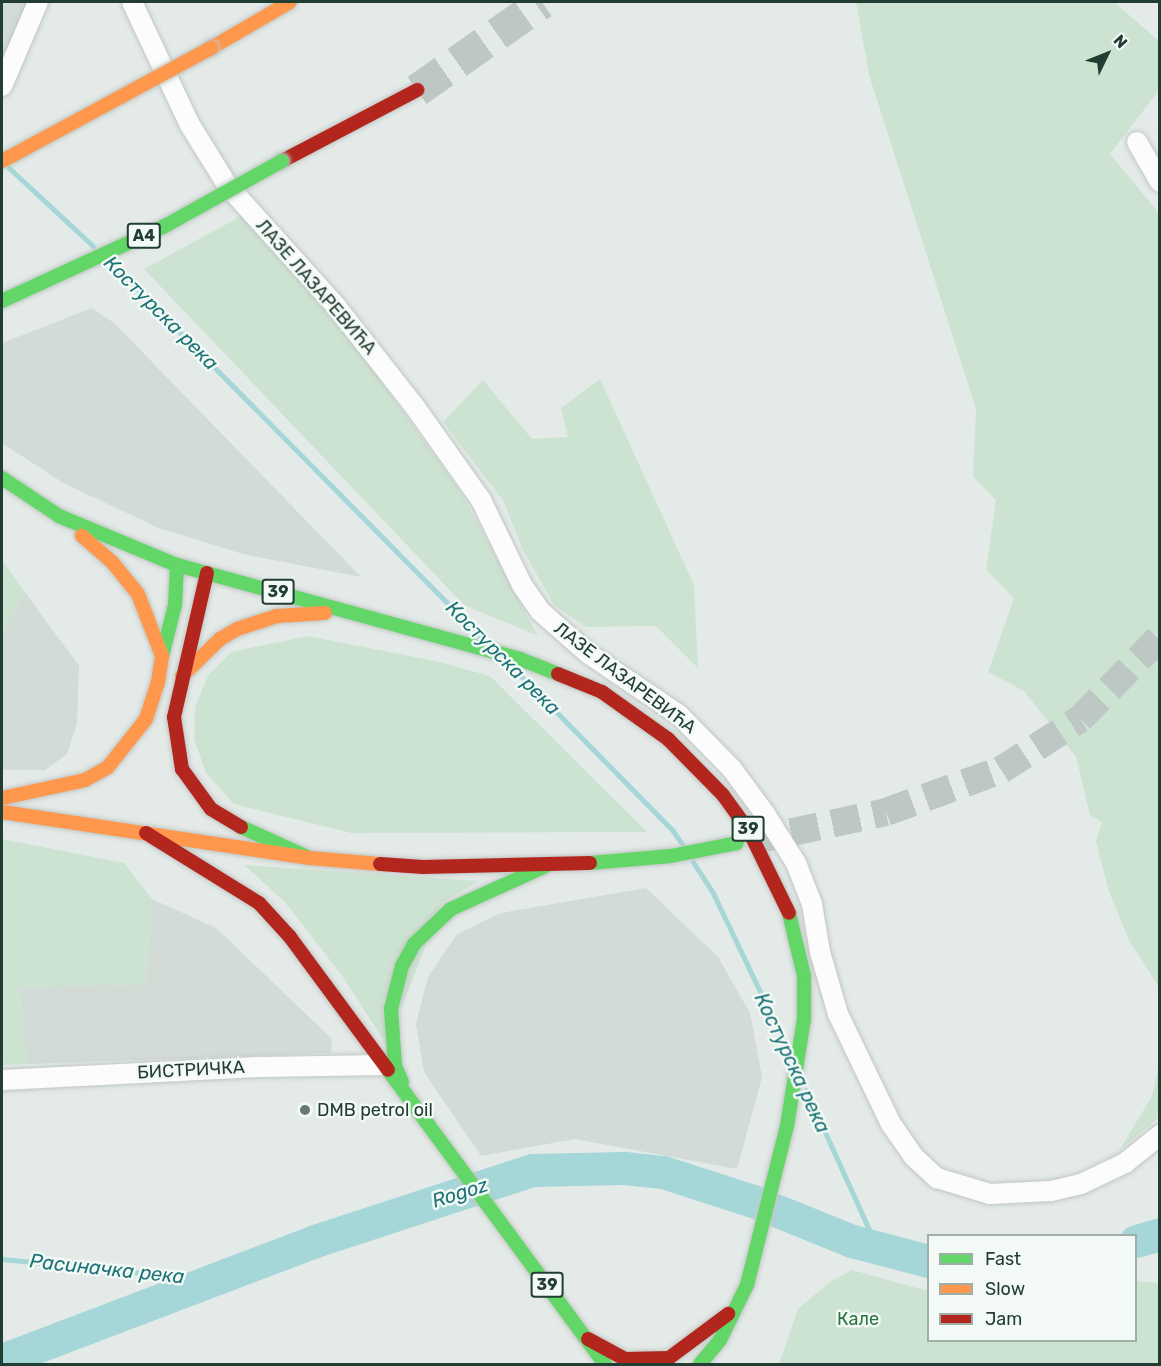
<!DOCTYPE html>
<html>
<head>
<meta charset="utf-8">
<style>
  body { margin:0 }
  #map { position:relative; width:1161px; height:1366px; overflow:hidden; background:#e4eae7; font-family:Rubik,sans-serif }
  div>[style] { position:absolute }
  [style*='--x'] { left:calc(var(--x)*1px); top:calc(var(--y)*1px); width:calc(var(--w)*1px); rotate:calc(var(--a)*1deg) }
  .built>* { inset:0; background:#d2dbd6 }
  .green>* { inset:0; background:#cde3d2 }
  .stream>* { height:5px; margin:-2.5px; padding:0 2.5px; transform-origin:2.5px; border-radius:2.5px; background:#a5d6d8 }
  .river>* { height:33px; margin:-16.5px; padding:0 16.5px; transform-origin:16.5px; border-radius:16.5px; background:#a5d6d8 }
  .secondary-tunnel>* { height:28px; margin-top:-14px; transform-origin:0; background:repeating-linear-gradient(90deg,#bdc7c3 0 28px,transparent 0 42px) }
  .highway-tunnel>* { height:33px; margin-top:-16.5px; transform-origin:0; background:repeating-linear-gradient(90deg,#bdc7c3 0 33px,transparent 0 49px) }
  .roads { filter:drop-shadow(0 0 2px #c1c7c4) drop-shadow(0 0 2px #c1c7c4) }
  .street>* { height:20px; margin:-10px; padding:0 10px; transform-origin:10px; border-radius:10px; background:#fbfcfb }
  .fast>* { height:14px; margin:-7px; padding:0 7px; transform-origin:7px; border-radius:7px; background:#63d668 }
  .slow>* { height:14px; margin:-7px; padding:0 7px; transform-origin:7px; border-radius:7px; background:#ff974d }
  .jam>* { height:14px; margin:-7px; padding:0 7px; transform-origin:7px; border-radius:7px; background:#b3261e }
  .bridges { filter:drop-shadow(0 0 2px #bdc6c2) drop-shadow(0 0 2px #bdc6c2) }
  .fast-bridge>* { height:14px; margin:-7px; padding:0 7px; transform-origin:7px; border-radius:7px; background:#63d668 }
  .slow-bridge>* { height:14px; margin:-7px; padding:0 7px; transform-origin:7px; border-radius:7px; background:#ff974d }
  .dots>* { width:16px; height:16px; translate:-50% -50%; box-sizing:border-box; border:3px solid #f3f9f5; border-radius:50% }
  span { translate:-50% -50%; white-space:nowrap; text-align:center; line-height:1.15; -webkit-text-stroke:5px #f3f9f5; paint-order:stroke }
  .shield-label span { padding:2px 4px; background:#f3f9f5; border:2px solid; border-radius:4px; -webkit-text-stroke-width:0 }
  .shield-label { font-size:16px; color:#223d33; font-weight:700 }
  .street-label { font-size:18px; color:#223d33 }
  .poi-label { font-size:18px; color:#223d33 }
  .left { translate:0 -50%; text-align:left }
  .park-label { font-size:18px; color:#2c7440 }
  .water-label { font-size:20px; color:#1c7479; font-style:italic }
  .frame { position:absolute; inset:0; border:3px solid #223d33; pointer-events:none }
  .legend { position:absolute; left:927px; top:1234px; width:210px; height:108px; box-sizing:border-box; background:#f3f9f5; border:2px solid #9faea7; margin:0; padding:8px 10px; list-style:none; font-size:18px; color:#223d33 }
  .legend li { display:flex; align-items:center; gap:12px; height:30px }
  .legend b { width:30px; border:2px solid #9faea7 }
  .north { position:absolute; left:1077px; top:24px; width:60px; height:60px; -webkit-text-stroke:4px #f3f9f5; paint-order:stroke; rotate:47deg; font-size:16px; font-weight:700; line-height:24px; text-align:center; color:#223d33 }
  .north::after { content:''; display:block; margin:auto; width:21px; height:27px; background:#223d33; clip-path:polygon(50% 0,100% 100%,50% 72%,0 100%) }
</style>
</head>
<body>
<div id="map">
  <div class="built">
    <div style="clip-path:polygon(2px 2px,33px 2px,2px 72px)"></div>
    <div style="clip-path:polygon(92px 308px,114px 323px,361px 577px,243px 554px,159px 528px,65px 484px,2px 443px,2px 343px)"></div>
    <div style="clip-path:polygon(24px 591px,79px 666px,77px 723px,67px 754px,45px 770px,2px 770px,2px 633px)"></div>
    <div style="clip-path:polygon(646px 888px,718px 957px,750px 1013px,762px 1077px,737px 1169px,575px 1139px,481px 1156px,424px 1072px,416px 1024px,428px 977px,457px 934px,501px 913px)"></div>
    <div style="clip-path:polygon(152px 899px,216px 928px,332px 1039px,331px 1053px,27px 1064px,19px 987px,145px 984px)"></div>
  </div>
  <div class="green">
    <div style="clip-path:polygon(856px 2px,1114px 2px,1159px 41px,1159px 90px,1110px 154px,1159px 213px,1159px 987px,1130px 942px,1109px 892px,1096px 841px,1102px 822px,1090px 815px,1076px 757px,1024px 691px,988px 672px,1014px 598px,986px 570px,996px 500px,973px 477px,976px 409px,869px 75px)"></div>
    <div style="clip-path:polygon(247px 213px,370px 366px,462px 494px,538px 636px,464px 605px,144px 269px)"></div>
    <div style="clip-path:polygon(600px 379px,694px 585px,698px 668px,656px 626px,586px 627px,554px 605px,523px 550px,504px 502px,443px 422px,483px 380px,532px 439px,568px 437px,561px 408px)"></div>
    <div style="clip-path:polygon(2px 560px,24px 591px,2px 633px)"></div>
    <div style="clip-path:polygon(308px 636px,435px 661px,490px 676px,647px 832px,351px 833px,234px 804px,206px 773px,194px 739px,195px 707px,208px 675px,231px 652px)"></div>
    <div style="clip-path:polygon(2px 839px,124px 863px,152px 899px,145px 984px,19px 987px,27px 1064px,2px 1065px)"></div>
    <div style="clip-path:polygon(244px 865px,479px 881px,442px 903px,387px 1046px,343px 977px,285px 902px)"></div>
    <div style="clip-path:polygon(1159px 1065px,1159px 1117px,1119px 1151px,1152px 1096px)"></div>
    <div style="clip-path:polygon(852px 1270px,928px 1291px,928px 1340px,1136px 1340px,1136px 1281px,1159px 1283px,1159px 1364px,779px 1364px,798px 1309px,831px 1281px)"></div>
  </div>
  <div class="stream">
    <div style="--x:9;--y:168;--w:115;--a:42.9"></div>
    <div style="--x:110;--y:262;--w:525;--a:45.31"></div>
    <div style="--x:516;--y:671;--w:224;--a:45.5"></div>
    <div style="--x:673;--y:831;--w:16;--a:55"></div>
    <div style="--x:693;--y:862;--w:37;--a:57"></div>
    <div style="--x:713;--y:893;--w:170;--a:64.5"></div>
    <div style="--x:806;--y:1090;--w:172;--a:65.7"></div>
    <div style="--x:2;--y:1259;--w:212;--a:5.7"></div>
  </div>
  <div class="river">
    <div style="--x:1136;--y:1241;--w:25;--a:-16"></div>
    <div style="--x:2;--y:1360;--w:338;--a:-20.8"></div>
    <div style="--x:318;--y:1240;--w:225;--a:-18.1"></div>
    <div style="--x:532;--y:1170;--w:92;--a:-1.2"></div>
    <div style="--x:624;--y:1168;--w:39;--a:6"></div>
    <div style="--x:663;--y:1172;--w:95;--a:17.9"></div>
    <div style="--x:753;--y:1201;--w:107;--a:22"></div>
    <div style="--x:852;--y:1241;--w:79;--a:14.7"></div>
  </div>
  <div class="secondary-tunnel">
    <div style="--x:750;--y:841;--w:139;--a:-12"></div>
    <div style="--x:886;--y:812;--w:122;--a:-20.1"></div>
    <div style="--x:1001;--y:770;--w:94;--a:-32.8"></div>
    <div style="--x:1080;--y:719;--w:115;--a:-45.7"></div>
  </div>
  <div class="highway-tunnel">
    <div style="--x:417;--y:90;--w:153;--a:-35.1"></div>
  </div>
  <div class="roads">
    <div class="street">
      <div style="--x:132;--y:2;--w:136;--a:64.8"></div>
      <div style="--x:190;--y:125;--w:70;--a:58.3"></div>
      <div style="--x:227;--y:185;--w:161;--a:48"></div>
      <div style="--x:335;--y:305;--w:130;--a:51.9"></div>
      <div style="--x:415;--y:407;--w:114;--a:54.6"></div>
      <div style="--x:481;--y:500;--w:94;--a:64.2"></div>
      <div style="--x:522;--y:585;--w:32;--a:55"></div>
      <div style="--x:540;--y:611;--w:65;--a:41.3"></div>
      <div style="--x:589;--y:654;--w:109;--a:34.1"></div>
      <div style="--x:679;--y:715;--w:76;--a:45.5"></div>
      <div style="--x:732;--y:769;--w:56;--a:53.7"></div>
      <div style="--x:765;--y:814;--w:58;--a:57.7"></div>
      <div style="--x:796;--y:863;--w:44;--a:68.7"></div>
      <div style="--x:812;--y:904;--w:49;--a:80.5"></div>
      <div style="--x:820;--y:952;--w:65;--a:73.8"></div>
      <div style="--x:838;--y:1014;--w:122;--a:64.3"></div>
      <div style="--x:891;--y:1124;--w:39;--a:55"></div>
      <div style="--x:913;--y:1156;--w:33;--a:43"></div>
      <div style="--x:937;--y:1178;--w:55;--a:16.8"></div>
      <div style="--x:990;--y:1194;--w:61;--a:-2.8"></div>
      <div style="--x:1051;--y:1191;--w:31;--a:-13"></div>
      <div style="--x:1081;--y:1184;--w:49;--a:-25.5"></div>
      <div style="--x:1125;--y:1163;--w:45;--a:-38.7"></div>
      <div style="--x:2;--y:86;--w:91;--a:-66.8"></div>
      <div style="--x:1137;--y:142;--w:46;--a:60.1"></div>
      <div style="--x:2;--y:1080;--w:261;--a:-2.9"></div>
      <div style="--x:263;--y:1067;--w:118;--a:-1"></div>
    </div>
    <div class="fast">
      <div style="--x:2;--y:478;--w:69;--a:33.7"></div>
      <div style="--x:59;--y:516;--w:128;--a:22.6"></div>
      <div style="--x:177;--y:565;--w:356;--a:15.3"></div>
      <div style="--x:520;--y:659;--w:41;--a:21.5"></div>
      <div style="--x:162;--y:656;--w:53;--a:-75.7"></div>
      <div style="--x:175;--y:605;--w:40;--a:-87.1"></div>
      <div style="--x:241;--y:827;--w:76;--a:24.2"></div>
      <div style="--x:590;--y:863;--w:81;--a:-4.9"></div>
      <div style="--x:671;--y:856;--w:67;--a:-11.1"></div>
      <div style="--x:388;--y:1070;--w:365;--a:53.6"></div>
      <div style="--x:402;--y:1082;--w:17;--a:-114"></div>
      <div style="--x:395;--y:1066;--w:57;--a:-94"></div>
      <div style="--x:391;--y:1009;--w:44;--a:-75.7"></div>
      <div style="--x:402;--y:966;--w:26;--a:-61"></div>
      <div style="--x:415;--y:943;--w:50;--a:-43.4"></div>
      <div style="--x:451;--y:909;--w:104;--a:-24.4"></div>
      <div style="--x:700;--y:1364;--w:31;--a:-50"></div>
      <div style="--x:720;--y:1340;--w:61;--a:-63.9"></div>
      <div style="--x:747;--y:1285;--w:164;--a:-75.9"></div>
      <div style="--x:787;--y:1126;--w:108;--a:-81"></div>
      <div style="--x:804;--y:1019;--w:43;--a:-90"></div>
      <div style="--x:804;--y:976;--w:65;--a:-103.4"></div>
    </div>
    <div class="slow">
      <div style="--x:211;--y:48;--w:91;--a:-30.2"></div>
      <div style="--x:182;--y:676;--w:53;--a:-44.2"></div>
      <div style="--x:220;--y:639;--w:20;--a:-30"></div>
      <div style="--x:237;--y:629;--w:42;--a:-18"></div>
      <div style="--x:277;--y:616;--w:48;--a:-3.6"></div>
      <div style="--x:2;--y:798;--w:85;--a:-12.2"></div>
      <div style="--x:85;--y:780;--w:26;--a:-29"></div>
      <div style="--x:108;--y:767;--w:61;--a:-51.6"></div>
      <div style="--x:146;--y:719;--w:39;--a:-72"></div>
      <div style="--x:158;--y:682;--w:26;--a:-81"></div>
      <div style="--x:162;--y:656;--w:66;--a:-111.2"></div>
      <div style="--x:138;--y:594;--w:41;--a:-129.1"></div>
      <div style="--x:112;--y:562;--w:40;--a:-139"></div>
      <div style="--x:2;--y:812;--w:311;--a:8.5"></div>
      <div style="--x:310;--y:858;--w:70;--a:4.9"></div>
    </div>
    <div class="jam">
      <div style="--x:282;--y:161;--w:153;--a:-27.7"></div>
      <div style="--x:207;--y:573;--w:148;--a:102.9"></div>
      <div style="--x:174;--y:717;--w:53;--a:81.3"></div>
      <div style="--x:182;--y:769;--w:49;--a:54.1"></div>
      <div style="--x:211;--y:809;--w:35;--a:31"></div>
      <div style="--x:558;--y:674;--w:48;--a:22.2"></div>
      <div style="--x:602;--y:692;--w:81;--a:35.5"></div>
      <div style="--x:668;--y:739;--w:78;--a:45.5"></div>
      <div style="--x:723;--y:795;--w:44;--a:54.2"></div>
      <div style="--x:749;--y:831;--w:91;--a:64"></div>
      <div style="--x:146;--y:833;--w:133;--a:31.8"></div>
      <div style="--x:259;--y:903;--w:46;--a:47.6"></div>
      <div style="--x:290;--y:937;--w:165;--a:53.6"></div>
      <div style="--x:380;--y:864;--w:43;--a:4"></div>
      <div style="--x:423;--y:867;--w:167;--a:-1.4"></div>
      <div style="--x:588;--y:1339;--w:42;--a:28.4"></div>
      <div style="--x:625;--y:1359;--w:44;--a:-1.3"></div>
      <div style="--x:669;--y:1358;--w:74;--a:-36.7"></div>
    </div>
  </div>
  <div class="bridges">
    <div class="fast-bridge">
      <div style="--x:2;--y:301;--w:177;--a:-24.7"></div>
      <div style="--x:163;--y:227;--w:136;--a:-29"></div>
    </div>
    <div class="slow-bridge">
      <div style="--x:2;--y:161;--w:238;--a:-28.4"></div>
    </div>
  </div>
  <div class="dots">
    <div style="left:305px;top:1110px;background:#667a72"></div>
  </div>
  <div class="shield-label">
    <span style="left:144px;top:236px">A4</span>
    <span style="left:278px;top:592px">39</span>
    <span style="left:748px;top:829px">39</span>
    <span style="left:547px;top:1285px">39</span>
  </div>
  <div class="street-label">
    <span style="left:316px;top:287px;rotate:49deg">ЛАЗЕ ЛАЗАРЕВИЋА</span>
    <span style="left:625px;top:678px;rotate:37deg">ЛАЗЕ ЛАЗАРЕВИЋА</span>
    <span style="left:191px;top:1070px;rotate:-3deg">БИСТРИЧКА</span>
  </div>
  <div class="poi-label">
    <span class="left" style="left:317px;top:1110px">DMB petrol oil</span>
  </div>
  <div class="park-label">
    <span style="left:858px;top:1319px">Кале</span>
  </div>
  <div class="water-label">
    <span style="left:161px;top:313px;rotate:45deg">Костурска река</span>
    <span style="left:503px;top:658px;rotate:45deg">Костурска река</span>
    <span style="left:792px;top:1063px;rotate:65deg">Костурска река</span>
    <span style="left:460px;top:1193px;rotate:-18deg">Rogoz</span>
    <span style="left:107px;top:1269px;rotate:6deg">Расиначка река</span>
  </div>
  <div class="frame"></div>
  <ul class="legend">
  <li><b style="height:8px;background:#63d668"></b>Fast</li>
  <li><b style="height:8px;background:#ff974d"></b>Slow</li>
  <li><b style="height:8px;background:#b3261e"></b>Jam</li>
  </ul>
  <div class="north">N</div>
</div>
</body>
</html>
